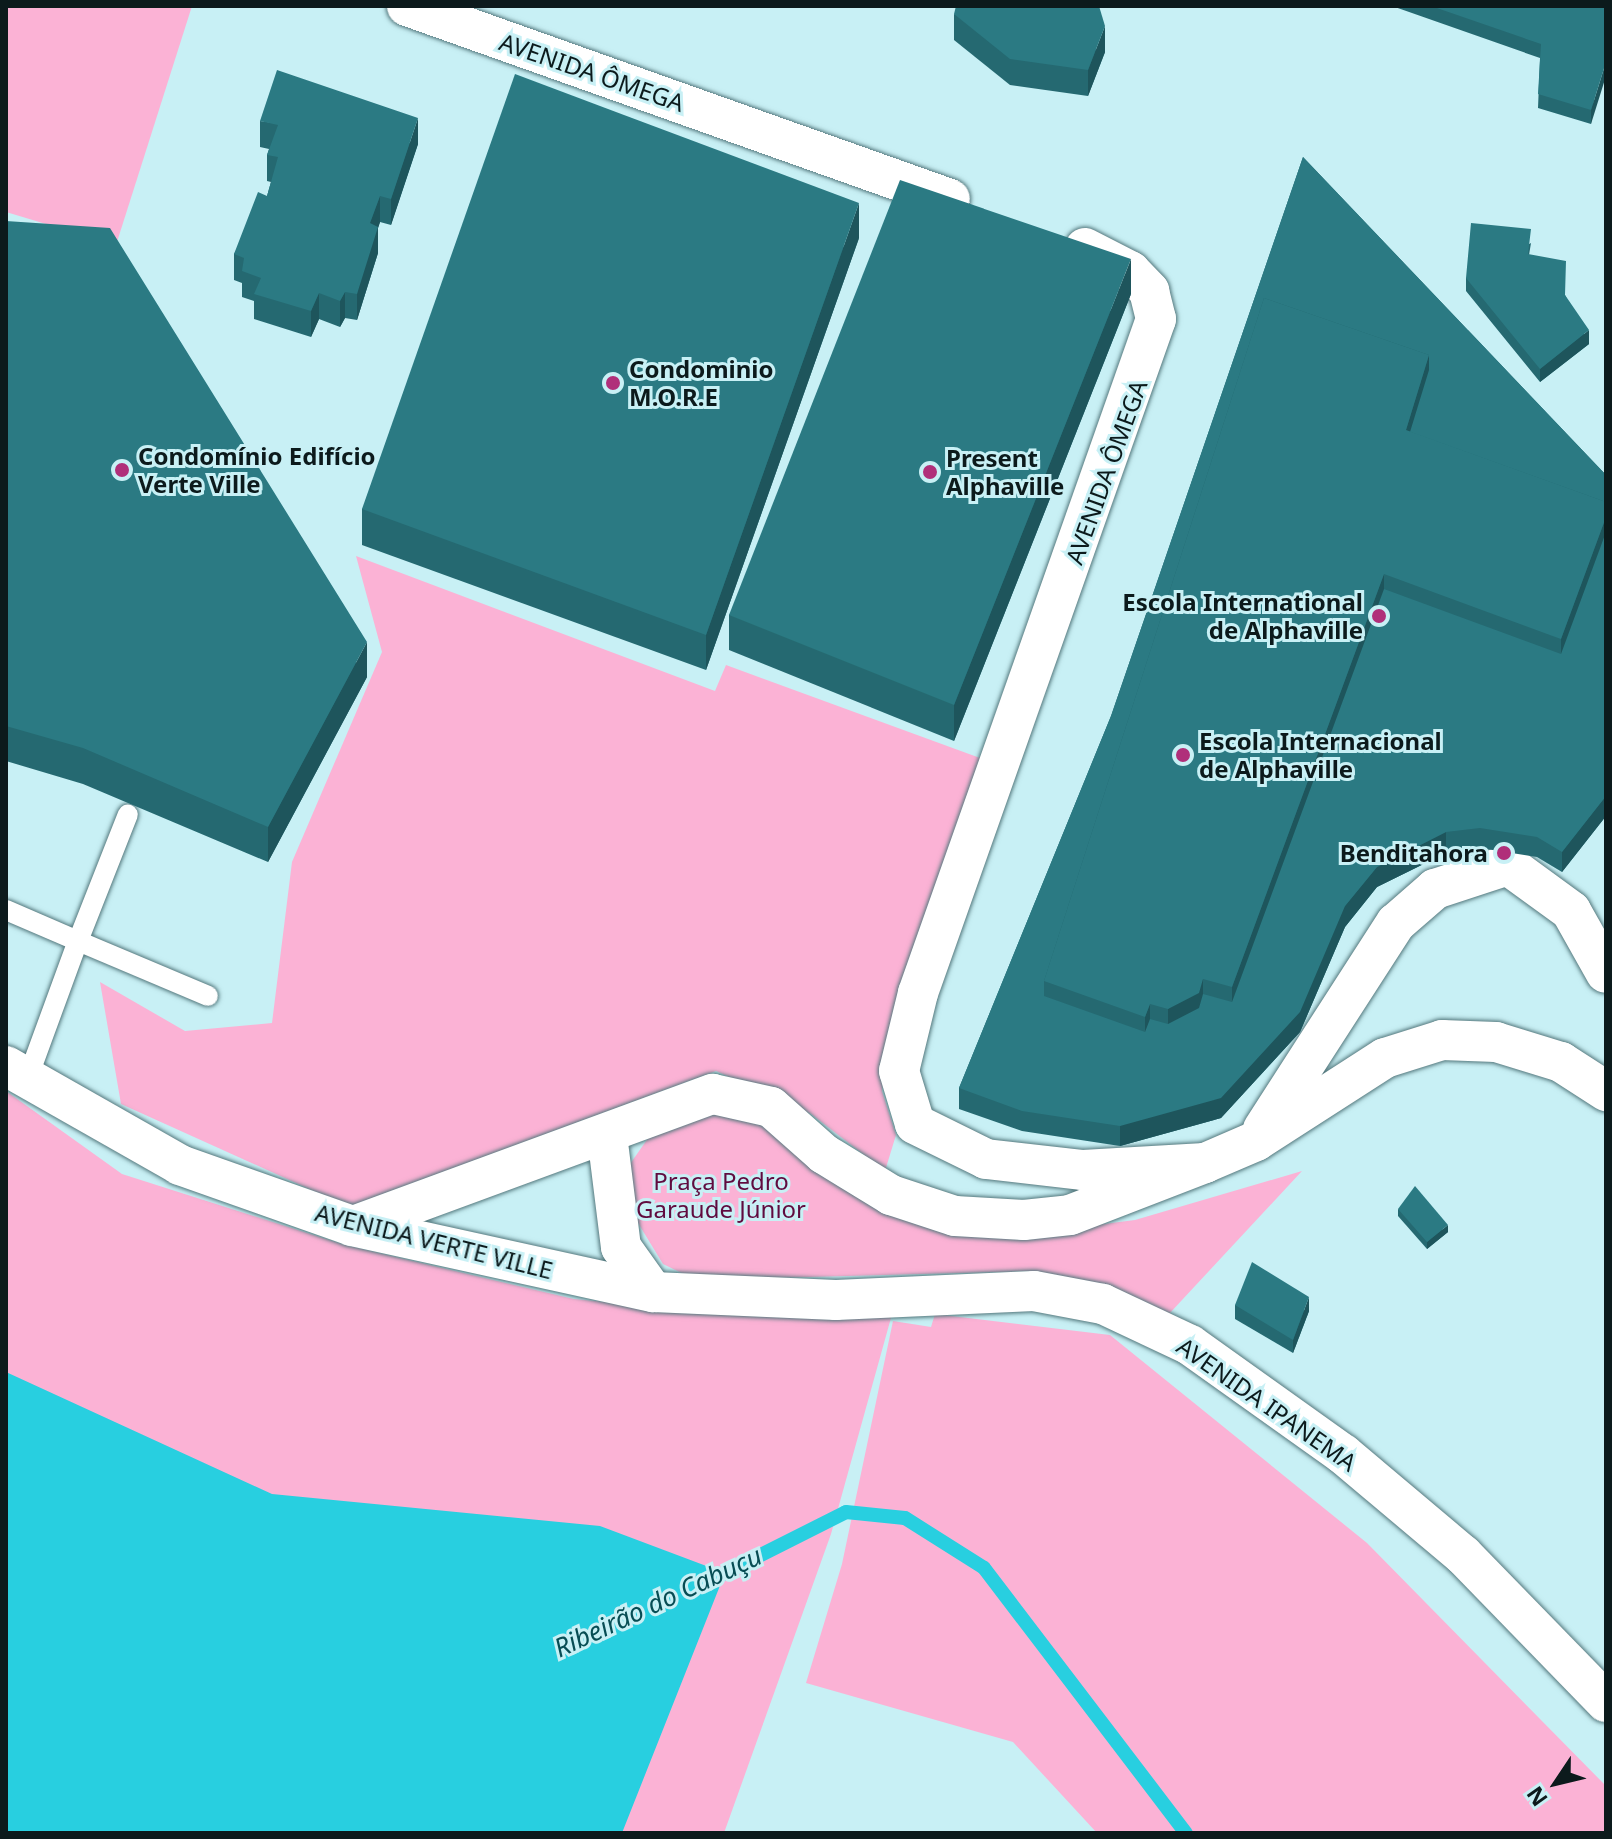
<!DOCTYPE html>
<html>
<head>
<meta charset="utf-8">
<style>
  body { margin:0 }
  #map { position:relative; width:1612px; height:1839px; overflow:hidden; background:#c8f0f5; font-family:"Noto Sans",sans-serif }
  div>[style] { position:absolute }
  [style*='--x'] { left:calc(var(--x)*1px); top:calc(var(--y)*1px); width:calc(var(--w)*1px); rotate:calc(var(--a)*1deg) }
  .green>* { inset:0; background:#fbb2d5 }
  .water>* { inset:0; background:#28cfe0 }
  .stream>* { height:14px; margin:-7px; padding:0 7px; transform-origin:7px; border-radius:7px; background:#28cfe0 }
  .roads { filter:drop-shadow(0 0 2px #54787d) drop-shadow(0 0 2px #54787d) }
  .lane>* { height:20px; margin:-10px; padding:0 10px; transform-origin:10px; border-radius:10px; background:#fff }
  .street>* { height:40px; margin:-20px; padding:0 20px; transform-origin:20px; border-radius:20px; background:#fff }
  .wall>* { inset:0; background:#256971 }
  .shaded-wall>* { inset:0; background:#1e555c }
  .building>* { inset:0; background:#2b7a83 }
  .dots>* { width:22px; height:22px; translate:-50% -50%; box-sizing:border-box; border:4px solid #c8f0f5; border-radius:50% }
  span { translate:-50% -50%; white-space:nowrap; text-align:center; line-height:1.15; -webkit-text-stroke:6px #c8f0f5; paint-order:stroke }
  .street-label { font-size:24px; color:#0c1a1c }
  .poi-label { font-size:24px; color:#0c1a1c; font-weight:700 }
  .left { translate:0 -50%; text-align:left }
  .right { translate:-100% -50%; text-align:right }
  .park-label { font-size:24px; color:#600b3f }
  .water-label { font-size:26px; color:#074d54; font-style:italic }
  .frame { position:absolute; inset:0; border:8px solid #0c1a1c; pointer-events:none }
  .north { position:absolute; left:1516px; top:1743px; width:80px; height:80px; -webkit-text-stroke:6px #c8f0f5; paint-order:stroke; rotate:235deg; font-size:22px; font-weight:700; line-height:32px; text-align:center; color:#0c1a1c }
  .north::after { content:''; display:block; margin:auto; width:28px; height:36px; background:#0c1a1c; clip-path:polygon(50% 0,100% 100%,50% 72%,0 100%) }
</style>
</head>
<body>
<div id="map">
  <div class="green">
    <div style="clip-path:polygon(6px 6px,192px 6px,116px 245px,6px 212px)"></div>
    <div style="clip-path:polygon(356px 556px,715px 691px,726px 665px,980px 758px,890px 1036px,882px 1091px,896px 1135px,885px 1171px,811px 1114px,716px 1071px,349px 1207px,121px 1104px,100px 982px,185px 1031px,272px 1023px,292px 862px,382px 652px)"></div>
    <div style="clip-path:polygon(6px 1091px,122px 1174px,345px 1245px,574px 1299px,766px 1317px,894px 1307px,831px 1534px,724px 1833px,6px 1833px)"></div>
    <div style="clip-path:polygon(695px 1110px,758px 1117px,797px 1146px,1057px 1230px,1135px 1220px,1302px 1171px,1169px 1314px,1033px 1271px,696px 1280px,663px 1264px,635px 1218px,630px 1164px,658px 1124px)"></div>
    <div style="clip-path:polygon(935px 1314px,1110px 1335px,1367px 1543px,1606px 1786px,1606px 1833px,1097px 1833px,1013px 1742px,806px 1683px,842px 1564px,893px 1321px,931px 1327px)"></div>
  </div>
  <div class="water">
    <div style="clip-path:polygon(6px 1372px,272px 1494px,600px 1526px,725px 1573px,622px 1833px,6px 1833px)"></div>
  </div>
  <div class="stream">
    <div style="--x:709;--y:1581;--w:153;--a:-26.7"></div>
    <div style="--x:846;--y:1512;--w:59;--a:5.8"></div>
    <div style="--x:905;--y:1518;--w:93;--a:32.3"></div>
    <div style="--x:984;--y:1568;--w:333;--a:52.7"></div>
  </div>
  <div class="roads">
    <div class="lane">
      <div style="--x:6;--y:910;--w:78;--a:23.3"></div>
      <div style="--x:78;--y:941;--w:136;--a:-68.5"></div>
      <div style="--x:27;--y:1080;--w:148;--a:-69.9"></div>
      <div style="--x:78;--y:941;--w:141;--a:22.9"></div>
    </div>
    <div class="street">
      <div style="--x:407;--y:6;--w:576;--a:19.57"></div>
      <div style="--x:1085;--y:248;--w:51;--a:27.1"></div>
      <div style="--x:1130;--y:271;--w:28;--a:46"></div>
      <div style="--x:1149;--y:291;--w:29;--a:76"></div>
      <div style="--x:1156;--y:319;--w:715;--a:109.45"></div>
      <div style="--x:918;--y:993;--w:80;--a:103.7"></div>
      <div style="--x:899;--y:1071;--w:55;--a:73.2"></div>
      <div style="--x:915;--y:1124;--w:79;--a:26.2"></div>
      <div style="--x:986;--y:1159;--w:98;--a:6.5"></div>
      <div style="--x:1083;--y:1170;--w:122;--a:-3.3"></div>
      <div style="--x:6;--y:1066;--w:200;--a:29.6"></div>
      <div style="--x:180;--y:1165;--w:182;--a:19.5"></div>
      <div style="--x:352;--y:1226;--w:308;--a:12.4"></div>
      <div style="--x:653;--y:1292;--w:183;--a:2.5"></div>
      <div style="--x:836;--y:1300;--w:198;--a:-2.6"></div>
      <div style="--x:1034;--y:1291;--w:70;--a:10.7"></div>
      <div style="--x:1103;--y:1304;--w:96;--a:25.2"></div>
      <div style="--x:1190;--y:1345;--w:188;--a:35.5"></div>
      <div style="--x:1343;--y:1454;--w:157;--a:40.1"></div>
      <div style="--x:1463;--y:1555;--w:205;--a:45.8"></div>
      <div style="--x:1263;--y:1129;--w:245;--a:-57.2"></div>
      <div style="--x:1396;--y:923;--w:52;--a:-41.1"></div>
      <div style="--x:1435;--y:889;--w:77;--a:-18.2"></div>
      <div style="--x:1508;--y:865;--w:78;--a:36.1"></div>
      <div style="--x:1571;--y:911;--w:71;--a:60.6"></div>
      <div style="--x:607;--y:1135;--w:113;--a:82.9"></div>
      <div style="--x:621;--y:1247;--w:55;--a:54.6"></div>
      <div style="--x:356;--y:1225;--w:380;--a:-20.2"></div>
      <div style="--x:713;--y:1094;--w:59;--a:12.6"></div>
      <div style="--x:771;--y:1107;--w:71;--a:41.6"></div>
      <div style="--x:824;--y:1154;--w:79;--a:31.5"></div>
      <div style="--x:891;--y:1195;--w:67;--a:18.2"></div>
      <div style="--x:955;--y:1216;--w:69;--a:3.3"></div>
      <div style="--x:1024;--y:1220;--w:46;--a:-6.2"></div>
      <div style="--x:1070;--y:1215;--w:145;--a:-21.1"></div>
      <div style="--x:1205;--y:1163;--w:56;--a:-23.3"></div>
      <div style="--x:1256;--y:1141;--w:153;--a:-32.8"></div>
      <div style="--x:1385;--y:1058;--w:60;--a:-17.5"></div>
      <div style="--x:1442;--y:1040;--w:54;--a:2.1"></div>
      <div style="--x:1496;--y:1042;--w:68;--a:17.1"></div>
      <div style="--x:1561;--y:1062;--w:54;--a:32.8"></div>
    </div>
  </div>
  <div class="wall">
    <div style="clip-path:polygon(1392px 6px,1606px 6px,1591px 124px,1538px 108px,1540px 58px)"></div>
    <div style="clip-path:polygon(954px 14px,1105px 52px,1088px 96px,1010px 85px,954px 40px)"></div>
    <div style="clip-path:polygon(260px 121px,418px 144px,391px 225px,380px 222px,378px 228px,378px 253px,357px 320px,345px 318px,340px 327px,319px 319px,311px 337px,254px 319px,254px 301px,242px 297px,242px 283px,234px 280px,234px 254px,267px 196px,271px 182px,267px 181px,267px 155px,269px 149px,260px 147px)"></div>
    <div style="clip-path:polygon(1303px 157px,1606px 475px,1606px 816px,1562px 872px,1537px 857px,1480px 848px,1446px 853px,1377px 887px,1345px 927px,1300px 1032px,1221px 1118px,1120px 1146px,1022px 1131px,959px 1109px,959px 1088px,1111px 716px)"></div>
    <div style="clip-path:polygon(6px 221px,367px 677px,268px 862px,83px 784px,6px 761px)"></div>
    <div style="clip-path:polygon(859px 238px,706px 670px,362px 545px,362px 509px)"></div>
    <div style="clip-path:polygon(1531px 243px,1529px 255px,1565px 295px,1589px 344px,1540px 382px,1466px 291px,1466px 278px)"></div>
    <div style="clip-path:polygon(1131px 294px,954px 741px,729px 650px,729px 615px)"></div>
    <div style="clip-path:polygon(1398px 1209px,1448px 1232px,1427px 1249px,1398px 1216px)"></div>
    <div style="clip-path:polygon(1235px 1305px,1309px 1311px,1293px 1353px,1235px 1319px)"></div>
  </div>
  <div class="shaded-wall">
    <div style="clip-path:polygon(1105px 26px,1105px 52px,1088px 96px,1088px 70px)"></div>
    <div style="clip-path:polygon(1606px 62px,1606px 76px,1591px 124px,1591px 110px)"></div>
    <div style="clip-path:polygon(418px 118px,418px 144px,391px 225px,391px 199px)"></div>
    <div style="clip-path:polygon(380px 196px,380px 222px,378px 228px,378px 253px,357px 320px,357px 294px,370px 223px)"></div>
    <div style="clip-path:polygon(859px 203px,859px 238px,706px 670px,706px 635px)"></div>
    <div style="clip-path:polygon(1131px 259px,1131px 294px,954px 741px,954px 705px)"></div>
    <div style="clip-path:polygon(345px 292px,345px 318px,340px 327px,340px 301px)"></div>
    <div style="clip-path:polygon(319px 293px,319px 319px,311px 337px,311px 311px)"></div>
    <div style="clip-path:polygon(1589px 330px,1589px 344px,1540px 382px,1540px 369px)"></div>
    <div style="clip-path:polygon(1429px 355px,1429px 390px,1412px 447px,1406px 430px)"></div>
    <div style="clip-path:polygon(1606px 517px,1606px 552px,1561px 675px,1561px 639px)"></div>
    <div style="clip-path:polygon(1384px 574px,1384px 609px,1232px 1022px,1232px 987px)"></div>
    <div style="clip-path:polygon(367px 642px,367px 677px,268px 862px,268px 827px)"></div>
    <div style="clip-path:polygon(1606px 796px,1606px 816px,1562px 872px,1562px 852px)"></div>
    <div style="clip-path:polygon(1446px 832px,1446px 853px,1377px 887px,1345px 927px,1300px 1032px,1221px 1118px,1120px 1146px,1120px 1126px,1345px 906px,1377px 867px)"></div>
    <div style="clip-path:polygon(1203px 979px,1203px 1014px,1168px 1044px,1168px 1009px)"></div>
    <div style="clip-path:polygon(1150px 1004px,1150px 1039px,1145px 1052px,1145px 1017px)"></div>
    <div style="clip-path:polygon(1448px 1225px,1448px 1232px,1427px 1249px,1427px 1242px)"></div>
    <div style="clip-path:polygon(1309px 1297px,1309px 1311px,1293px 1353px,1293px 1340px)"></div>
  </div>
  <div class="building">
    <div style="clip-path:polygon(956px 6px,1099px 6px,1105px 26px,1088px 70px,1010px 59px,954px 14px)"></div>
    <div style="clip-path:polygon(1431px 6px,1606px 6px,1606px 62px,1591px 110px,1538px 94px,1541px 44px)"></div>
    <div style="clip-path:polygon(277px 70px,418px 118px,391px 199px,380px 196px,370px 223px,378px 227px,357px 294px,345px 292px,340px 301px,319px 293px,311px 311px,254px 294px,261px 278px,242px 271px,244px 258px,234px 254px,258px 192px,267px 196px,278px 157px,267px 155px,278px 125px,260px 121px)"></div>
    <div style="clip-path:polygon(515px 74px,859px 203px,706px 635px,362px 509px)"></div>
    <div style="clip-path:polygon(1303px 157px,1606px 475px,1606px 502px,1410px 432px,1429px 370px,1429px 355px,1264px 298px,1044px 981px,1044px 996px,1145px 1032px,1150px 1019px,1168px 1024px,1199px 1008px,1203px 994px,1232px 1002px,1384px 589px,1561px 654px,1606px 532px,1606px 796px,1562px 852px,1537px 837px,1480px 828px,1446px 832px,1377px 867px,1345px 906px,1300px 1012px,1221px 1098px,1120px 1126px,1022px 1111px,959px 1088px,1111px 716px)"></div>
    <div style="clip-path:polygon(900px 180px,1131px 259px,954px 705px,729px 615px)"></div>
    <div style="clip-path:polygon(6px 221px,110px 228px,367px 642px,268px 827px,83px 748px,6px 726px)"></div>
    <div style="clip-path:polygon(1471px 223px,1531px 229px,1528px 254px,1566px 261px,1565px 295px,1589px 330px,1540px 369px,1466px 278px)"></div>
    <div style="clip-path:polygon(1264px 298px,1429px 355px,1406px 430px,1606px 502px,1606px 517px,1561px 639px,1384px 574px,1232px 987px,1203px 979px,1199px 993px,1168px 1009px,1150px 1004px,1145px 1017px,1044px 981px)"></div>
    <div style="clip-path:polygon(1415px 1186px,1448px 1225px,1427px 1242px,1398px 1209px)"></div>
    <div style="clip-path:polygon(1252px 1262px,1309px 1297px,1293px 1340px,1235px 1305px)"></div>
  </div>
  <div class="dots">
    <div style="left:613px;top:383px;background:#b02f7a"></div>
    <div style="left:122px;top:470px;background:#b02f7a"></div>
    <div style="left:930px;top:472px;background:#b02f7a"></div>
    <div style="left:1379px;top:616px;background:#b02f7a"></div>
    <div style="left:1183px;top:755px;background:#b02f7a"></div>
    <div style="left:1504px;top:853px;background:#b02f7a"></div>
  </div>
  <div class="street-label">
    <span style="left:592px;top:72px;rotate:19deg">AVENIDA ÔMEGA</span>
    <span style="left:1106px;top:472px;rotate:-70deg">AVENIDA ÔMEGA</span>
    <span style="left:434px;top:1241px;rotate:14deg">AVENIDA VERTE VILLE</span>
    <span style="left:1267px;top:1404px;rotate:35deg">AVENIDA IPANEMA</span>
  </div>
  <div class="poi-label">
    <span class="left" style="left:629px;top:383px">Condominio<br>M.O.R.E</span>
    <span class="left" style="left:138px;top:470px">Condomínio Edifício<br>Verte Ville</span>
    <span class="left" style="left:946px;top:472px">Present<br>Alphaville</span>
    <span class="right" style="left:1363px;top:616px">Escola International<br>de Alphaville</span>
    <span class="left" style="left:1199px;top:755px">Escola Internacional<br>de Alphaville</span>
    <span class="right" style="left:1488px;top:853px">Benditahora</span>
  </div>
  <div class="park-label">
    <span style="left:721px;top:1195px">Praça Pedro<br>Garaude Júnior</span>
  </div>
  <div class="water-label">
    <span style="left:658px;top:1602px;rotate:-25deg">Ribeirão do Cabuçu</span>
  </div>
  <div class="frame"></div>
  <div class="north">N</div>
</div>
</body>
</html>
